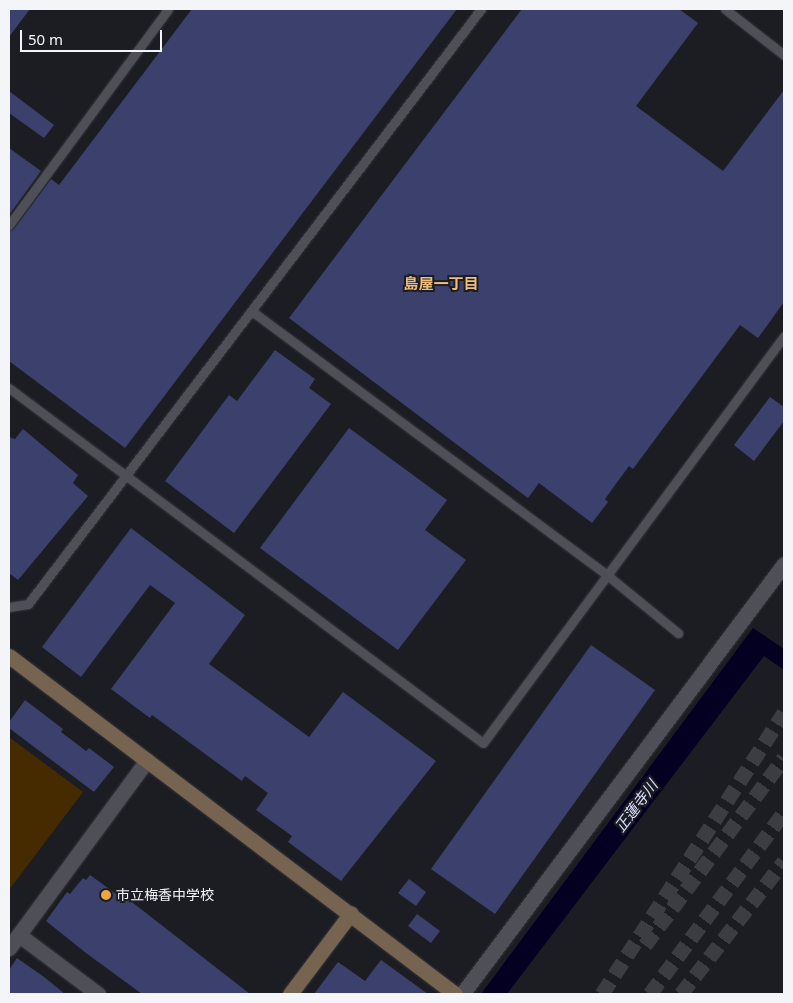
<!DOCTYPE html>
<html>
<head>
<meta charset="utf-8">
<style>
  body { margin:0 }
  #map { position:relative; width:793px; height:1003px; overflow:hidden; background:#1c1d23; font-family:"Noto Sans","Noto Sans JP",sans-serif }
  div>[style] { position:absolute }
  [style*='--x'] { left:calc(var(--x)*1px); top:calc(var(--y)*1px); width:calc(var(--w)*1px); rotate:calc(var(--a)*1deg) }
  .green>* { inset:0; background:#462b00 }
  .water>* { inset:0; background:#040022 }
  .building>* { inset:0; background:#3c406d }
  .highway-tunnel>* { height:15px; margin-top:-7.5px; transform-origin:0; background:repeating-linear-gradient(90deg,#3c3d43 0 15px,transparent 0 23px) }
  .roads { filter:drop-shadow(0 0 1px #36373b) drop-shadow(0 0 1px #36373b) }
  .lane>* { height:9px; margin:-4.5px; padding:0 4.5px; transform-origin:4.5px; border-radius:4.5px; background:#4e4f57 }
  .street>* { height:15px; margin:-7.5px; padding:0 7.5px; transform-origin:7.5px; border-radius:7.5px; background:#4e4f57 }
  .secondary>* { height:15px; margin:-7.5px; padding:0 7.5px; transform-origin:7.5px; border-radius:7.5px; background:#766450 }
  .dots>* { width:14px; height:14px; translate:-50% -50%; box-sizing:border-box; border:2px solid #1c1d23; border-radius:50% }
  span { translate:-50% -50%; white-space:nowrap; text-align:center; line-height:1.15; -webkit-text-stroke:4px #1c1d23; paint-order:stroke }
  .poi-label { font-size:14px; color:#f4f5f9 }
  .left { translate:0 -50%; text-align:left }
  .neighbourhood-label { font-size:15px; color:#efbd7c; font-weight:700 }
  .water-label { font-size:15px; color:#d9defd; font-style:italic }
  .frame { position:absolute; inset:0; border:10px solid #f4f5f9; pointer-events:none }
  .scale { position:absolute; left:20px; top:30px; width:142px; height:22px; box-sizing:border-box; border:2px solid #f4f5f9; border-top:0; padding-left:6px; font-size:15px; line-height:18px; white-space:nowrap; color:#f4f5f9; -webkit-text-stroke:4px #1c1d23; paint-order:stroke }
</style>
</head>
<body>
<div id="map">
  <div class="green">
    <div style="clip-path:polygon(9px 737px,83px 792px,9px 890px)"></div>
  </div>
  <div class="water">
    <div style="clip-path:polygon(753px 628px,784px 649px,784px 670px,764px 656px,507px 994px,481px 994px)"></div>
  </div>
  <div class="building">
    <div style="clip-path:polygon(9px 9px,30px 9px,9px 37px)"></div>
    <div style="clip-path:polygon(192px 9px,457px 9px,125px 448px,9px 361px,9px 231px,14px 229px,51px 179px,59px 185px)"></div>
    <div style="clip-path:polygon(522px 9px,679px 9px,698px 23px,636px 106px,723px 171px,784px 90px,784px 302px,758px 338px,740px 325px,633px 469px,629px 466px,605px 499px,608px 502px,592px 523px,539px 483px,528px 498px,289px 318px)"></div>
    <div style="clip-path:polygon(9px 91px,54px 125px,44px 138px,9px 113px)"></div>
    <div style="clip-path:polygon(9px 148px,41px 171px,9px 215px)"></div>
    <div style="clip-path:polygon(275px 350px,315px 379px,309px 388px,331px 404px,234px 533px,165px 481px,229px 395px,237px 401px)"></div>
    <div style="clip-path:polygon(770px 397px,784px 407px,784px 421px,754px 461px,734px 445px)"></div>
    <div style="clip-path:polygon(349px 428px,447px 500px,425px 530px,466px 560px,398px 650px,260px 548px)"></div>
    <div style="clip-path:polygon(23px 429px,78px 475px,73px 483px,88px 496px,18px 580px,9px 573px,9px 437px,15px 439px)"></div>
    <div style="clip-path:polygon(131px 528px,245px 615px,209px 664px,309px 737px,343px 692px,436px 761px,341px 881px,288px 842px,292px 836px,256px 810px,268px 793px,245px 776px,242px 781px,152px 715px,150px 718px,111px 689px,175px 603px,150px 585px,81px 677px,42px 647px)"></div>
    <div style="clip-path:polygon(591px 645px,655px 690px,495px 914px,431px 869px)"></div>
    <div style="clip-path:polygon(25px 700px,63px 729px,61px 732px,86px 751px,89px 748px,114px 767px,94px 792px,9px 728px,9px 722px)"></div>
    <div style="clip-path:polygon(90px 875px,126px 901px,128px 899px,250px 994px,142px 994px,86px 953px,46px 921px,67px 892px,70px 894px,83px 878px,86px 880px)"></div>
    <div style="clip-path:polygon(409px 879px,426px 892px,416px 906px,398px 893px)"></div>
    <div style="clip-path:polygon(417px 914px,440px 931px,431px 943px,408px 926px)"></div>
    <div style="clip-path:polygon(17px 958px,44px 977px,65px 994px,9px 994px,9px 970px)"></div>
    <div style="clip-path:polygon(381px 960px,428px 994px,314px 994px,338px 962px,365px 981px)"></div>
  </div>
  <div class="highway-tunnel">
    <div style="--x:645;--y:945;--w:233;--a:-53.4"></div>
    <div style="--x:602;--y:994;--w:335;--a:-57.1"></div>
    <div style="--x:650;--y:994;--w:226;--a:-53.6"></div>
    <div style="--x:681;--y:994;--w:168;--a:-52.2"></div>
  </div>
  <div class="roads">
    <div class="lane">
      <div style="--x:725;--y:9;--w:75;--a:37.9"></div>
      <div style="--x:9;--y:225;--w:268;--a:-53.6"></div>
      <div style="--x:253;--y:312;--w:441;--a:36.6"></div>
      <div style="--x:607;--y:575;--w:92;--a:39.2"></div>
      <div style="--x:9;--y:388;--w:592;--a:36.83"></div>
      <div style="--x:483;--y:743;--w:506;--a:-53.51"></div>
      <div style="--x:9;--y:607;--w:19;--a:-9"></div>
      <div style="--x:28;--y:604;--w:748;--a:-52.72"></div>
    </div>
    <div class="street">
      <div style="--x:19;--y:935;--w:99;--a:36.8"></div>
      <div style="--x:9;--y:948;--w:233;--a:-53.7"></div>
      <div style="--x:462;--y:994;--w:537;--a:-53.17"></div>
    </div>
    <div class="secondary">
      <div style="--x:9;--y:656;--w:560;--a:37.16"></div>
      <div style="--x:290;--y:994;--w:101;--a:-53"></div>
    </div>
  </div>
  <div class="dots">
    <div style="left:106px;top:895px;background:#eea73d"></div>
  </div>
  <div class="poi-label">
    <span class="left" style="left:116px;top:895px">市立梅香中学校</span>
  </div>
  <div class="neighbourhood-label">
    <span style="left:441px;top:284px">島屋一丁目</span>
  </div>
  <div class="water-label">
    <span style="left:636px;top:806px;rotate:-53deg">正蓮寺川</span>
  </div>
  <div class="frame"></div>
  <div class="scale">50 m</div>
</div>
</body>
</html>
